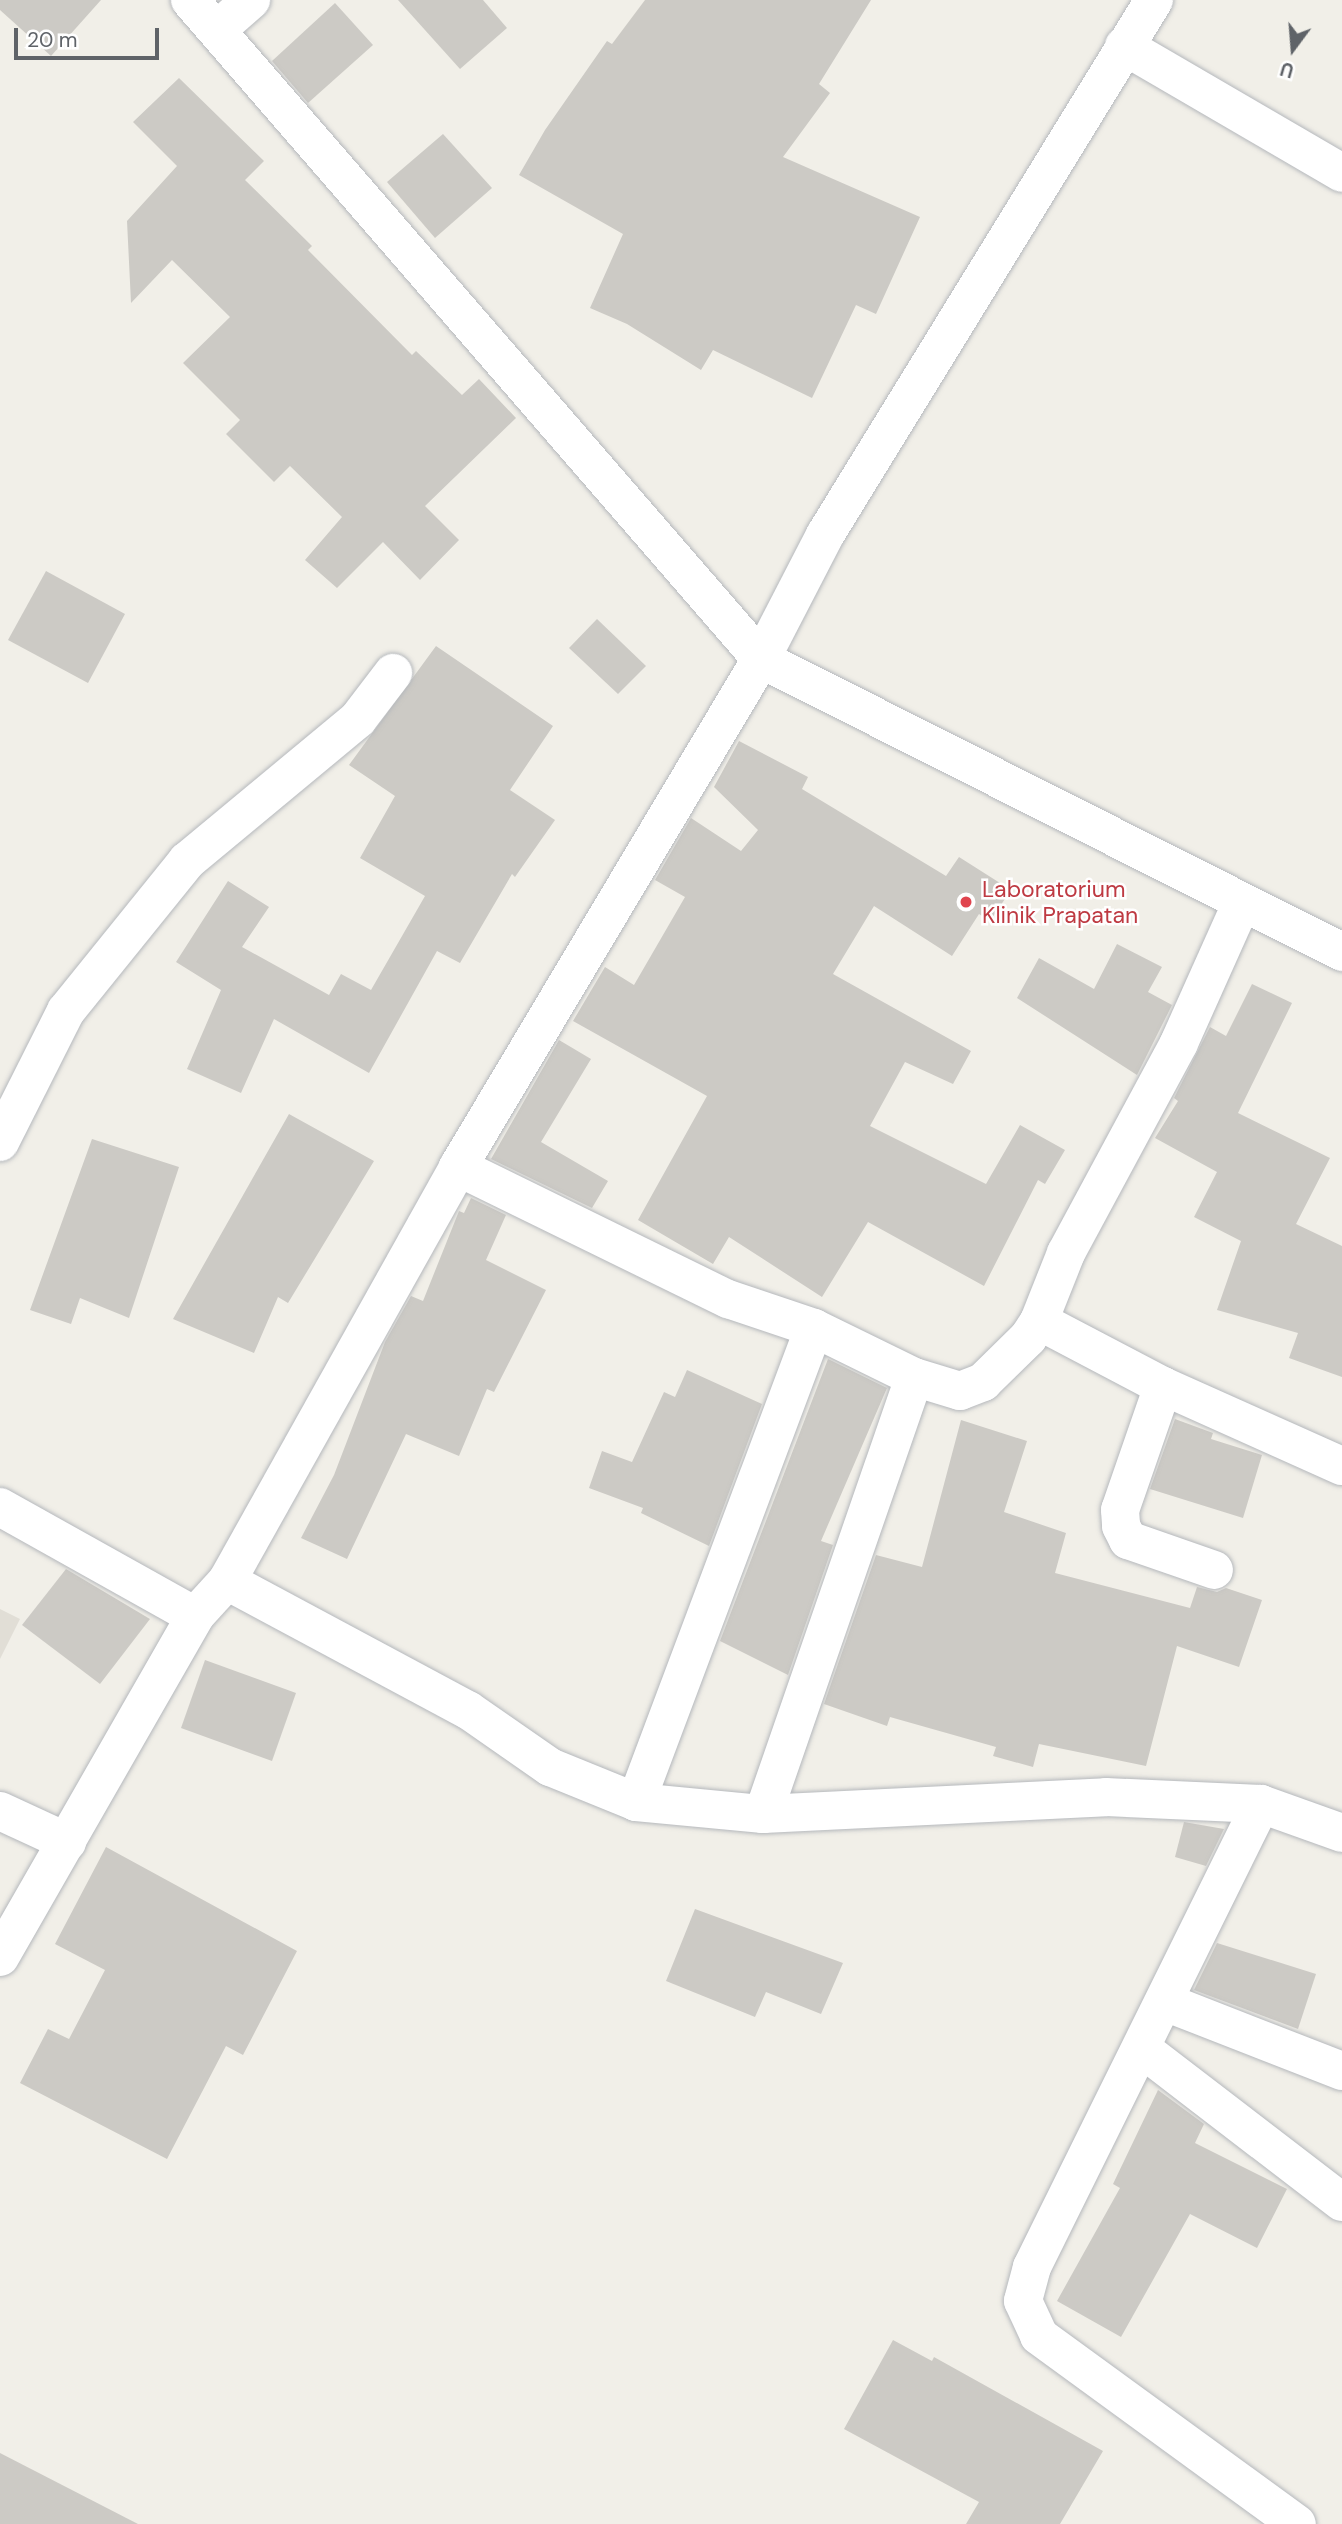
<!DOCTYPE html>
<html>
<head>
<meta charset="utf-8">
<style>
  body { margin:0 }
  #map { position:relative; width:1342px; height:2524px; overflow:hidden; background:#f1efe8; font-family:"DM Sans",sans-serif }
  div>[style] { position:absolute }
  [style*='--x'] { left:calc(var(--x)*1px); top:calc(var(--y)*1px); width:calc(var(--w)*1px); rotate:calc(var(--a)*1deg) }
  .education>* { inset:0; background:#e1ded6 }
  .building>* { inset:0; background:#cccac5 }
  .roads { filter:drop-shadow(0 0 2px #b5b8bc) drop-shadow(0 0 2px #b5b8bc) }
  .street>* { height:38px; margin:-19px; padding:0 19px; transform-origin:19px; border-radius:19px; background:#fff }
  .secondary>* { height:38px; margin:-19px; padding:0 19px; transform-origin:19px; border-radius:19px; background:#fff }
  .dots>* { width:19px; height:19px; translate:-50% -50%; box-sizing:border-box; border:4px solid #fff; border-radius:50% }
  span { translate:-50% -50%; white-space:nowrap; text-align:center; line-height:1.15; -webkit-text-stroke:5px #fff; paint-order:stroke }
  .health-label { font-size:23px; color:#be3a42 }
  .left { translate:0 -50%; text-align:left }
  .north { position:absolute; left:1258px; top:14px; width:70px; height:70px; -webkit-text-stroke:5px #fff; paint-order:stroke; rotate:196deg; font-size:19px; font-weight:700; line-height:28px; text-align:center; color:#5f6368 }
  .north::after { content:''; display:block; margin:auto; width:24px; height:32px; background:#5f6368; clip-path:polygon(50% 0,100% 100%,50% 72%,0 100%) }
  .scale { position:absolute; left:14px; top:28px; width:145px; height:32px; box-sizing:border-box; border:4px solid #5f6368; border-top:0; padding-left:9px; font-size:21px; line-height:24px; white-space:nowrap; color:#5f6368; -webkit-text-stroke:5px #fff; paint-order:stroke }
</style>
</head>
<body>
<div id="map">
  <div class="education">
    <div style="clip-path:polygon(0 1609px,20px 1619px,0 1659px)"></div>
  </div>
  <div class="building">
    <div style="clip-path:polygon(0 0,101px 0,51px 56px,0 10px)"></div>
    <div style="clip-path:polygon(398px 0,483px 0,507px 28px,460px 69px)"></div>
    <div style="clip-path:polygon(645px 0,871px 0,819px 84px,830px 93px,783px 157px,920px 217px,876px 314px,856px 305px,812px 398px,713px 350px,701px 370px,627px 324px,590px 308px,623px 234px,519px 175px,545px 130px,607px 41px,612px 44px)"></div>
    <div style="clip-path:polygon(335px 3px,373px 45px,308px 103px,272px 61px)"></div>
    <div style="clip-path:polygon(179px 78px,264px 161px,245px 180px,312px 246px,308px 250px,412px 355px,416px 351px,462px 395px,479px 379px,516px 418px,425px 506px,459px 540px,420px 580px,383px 542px,337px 588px,305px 560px,342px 517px,290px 466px,274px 482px,226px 434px,240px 420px,183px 363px,230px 317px,172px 260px,131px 303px,127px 221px,177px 166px,133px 122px)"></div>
    <div style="clip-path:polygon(443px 134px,492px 188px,435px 238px,387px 182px)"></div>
    <div style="clip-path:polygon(46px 571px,125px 614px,88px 683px,8px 640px)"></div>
    <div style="clip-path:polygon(597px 619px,646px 666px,618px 694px,569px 648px)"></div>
    <div style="clip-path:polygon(436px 646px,553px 726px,510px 790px,555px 820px,515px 877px,512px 874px,460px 963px,437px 951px,369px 1073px,274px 1019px,241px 1093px,187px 1069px,221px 990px,176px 962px,228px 881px,269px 907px,242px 947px,329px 995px,341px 974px,371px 990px,425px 896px,360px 858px,395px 796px,349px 765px)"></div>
    <div style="clip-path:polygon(739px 741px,808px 777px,802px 789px,946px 876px,959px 857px,1011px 890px,990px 921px,979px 914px,952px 956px,874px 906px,833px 974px,971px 1051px,953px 1084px,905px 1062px,870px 1126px,986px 1184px,1020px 1125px,1065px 1150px,1045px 1184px,1038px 1180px,984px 1286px,868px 1222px,822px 1297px,729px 1237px,713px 1264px,638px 1220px,707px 1096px,573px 1021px,605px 967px,634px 985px,685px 897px,655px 880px,691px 818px,741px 851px,758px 830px,714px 787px)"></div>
    <div style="clip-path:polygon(1117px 944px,1162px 967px,1148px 992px,1172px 1005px,1137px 1075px,1017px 998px,1039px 958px,1094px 989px)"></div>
    <div style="clip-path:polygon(1252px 984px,1292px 1003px,1238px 1113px,1330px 1158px,1296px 1224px,1342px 1246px,1342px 1377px,1289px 1358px,1298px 1333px,1217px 1310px,1241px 1241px,1194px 1217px,1217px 1172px,1155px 1138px,1178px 1101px,1174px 1098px,1210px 1027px,1226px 1036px)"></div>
    <div style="clip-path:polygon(559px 1040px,591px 1059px,541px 1142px,608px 1181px,592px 1208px,491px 1159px)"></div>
    <div style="clip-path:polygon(289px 1114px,374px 1161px,288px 1303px,278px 1297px,254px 1353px,173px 1319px)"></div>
    <div style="clip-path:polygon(92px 1139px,179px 1167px,129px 1318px,80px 1298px,71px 1324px,30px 1310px)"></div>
    <div style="clip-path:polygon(471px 1198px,506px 1215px,486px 1260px,546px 1290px,494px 1392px,487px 1389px,459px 1456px,406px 1434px,347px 1559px,301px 1538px,334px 1475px,385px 1342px,411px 1296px,423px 1301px,459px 1211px,464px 1213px)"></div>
    <div style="clip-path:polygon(828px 1359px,887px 1388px,821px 1541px,833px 1545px,788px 1675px,720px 1641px)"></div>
    <div style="clip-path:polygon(687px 1370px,762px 1404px,709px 1546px,641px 1513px,643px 1508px,589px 1488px,602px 1451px,632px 1462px,664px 1392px,675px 1397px)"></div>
    <div style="clip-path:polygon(1175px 1419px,1213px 1433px,1211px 1439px,1262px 1455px,1243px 1518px,1150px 1489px)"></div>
    <div style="clip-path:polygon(961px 1420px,1027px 1441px,1004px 1512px,1066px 1533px,1055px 1573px,1190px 1608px,1197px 1587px,1217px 1592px,1226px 1588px,1262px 1600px,1239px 1667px,1177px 1646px,1146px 1766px,1039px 1744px,1033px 1767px,993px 1756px,996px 1747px,890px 1717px,887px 1726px,824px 1704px,876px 1555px,922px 1567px)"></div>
    <div style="clip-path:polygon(66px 1569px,150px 1619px,100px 1684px,22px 1625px)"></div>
    <div style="clip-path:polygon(205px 1660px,296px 1693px,272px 1761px,181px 1728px)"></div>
    <div style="clip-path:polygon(1184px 1822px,1224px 1829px,1206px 1866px,1175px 1857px)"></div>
    <div style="clip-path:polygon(106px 1847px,297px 1951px,243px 2055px,226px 2046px,167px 2159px,20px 2083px,48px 2029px,69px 2039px,105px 1970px,55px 1944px)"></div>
    <div style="clip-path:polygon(695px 1909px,843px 1963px,821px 2014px,766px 1992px,755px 2017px,666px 1981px)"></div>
    <div style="clip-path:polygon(1217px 1943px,1316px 1974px,1298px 2029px,1194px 1990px)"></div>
    <div style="clip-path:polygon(1158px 2090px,1204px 2124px,1195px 2143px,1287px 2189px,1257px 2248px,1190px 2214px,1121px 2337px,1057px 2301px,1120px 2188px,1113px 2184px)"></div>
    <div style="clip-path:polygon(893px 2340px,932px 2361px,934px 2357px,1103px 2451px,1060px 2524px,966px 2524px,979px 2502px,844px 2429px)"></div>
    <div style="clip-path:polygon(0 2453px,138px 2524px,0 2524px)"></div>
  </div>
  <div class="roads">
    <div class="street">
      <div style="--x:218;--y:29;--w:44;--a:-41.3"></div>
      <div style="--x:1124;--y:46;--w:252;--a:30.2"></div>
      <div style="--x:0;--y:1142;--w:147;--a:-63.3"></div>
      <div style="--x:66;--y:1011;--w:193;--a:-51.1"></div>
      <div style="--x:187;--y:861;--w:222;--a:-39.7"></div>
      <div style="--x:358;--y:719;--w:58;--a:-52.7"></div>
      <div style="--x:458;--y:1167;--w:301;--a:26.1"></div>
      <div style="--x:728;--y:1299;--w:91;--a:18.6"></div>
      <div style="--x:814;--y:1328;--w:111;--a:26.1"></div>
      <div style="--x:914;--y:1377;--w:48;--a:16.9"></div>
      <div style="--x:960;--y:1391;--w:25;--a:-21"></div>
      <div style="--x:983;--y:1382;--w:63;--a:-44.4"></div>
      <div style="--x:1028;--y:1338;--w:20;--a:-57"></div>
      <div style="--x:1039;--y:1321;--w:140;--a:27.7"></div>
      <div style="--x:1163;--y:1386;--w:196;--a:24.1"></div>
      <div style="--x:1039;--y:1321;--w:73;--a:-68.3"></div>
      <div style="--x:1066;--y:1253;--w:238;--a:-61.7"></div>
      <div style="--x:1179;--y:1043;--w:154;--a:-65.9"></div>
      <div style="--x:1163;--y:1386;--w:131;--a:109.1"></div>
      <div style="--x:1120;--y:1510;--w:16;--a:86"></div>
      <div style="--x:1121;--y:1526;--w:16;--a:63"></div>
      <div style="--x:1128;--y:1540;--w:91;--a:19.2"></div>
      <div style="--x:0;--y:1507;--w:223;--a:29.2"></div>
      <div style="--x:227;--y:1581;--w:273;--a:28.2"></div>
      <div style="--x:468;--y:1710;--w:100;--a:34.8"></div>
      <div style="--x:550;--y:1767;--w:93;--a:22.1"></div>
      <div style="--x:636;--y:1802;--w:128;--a:5.4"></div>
      <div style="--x:763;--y:1814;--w:343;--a:-2.8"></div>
      <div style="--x:1106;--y:1797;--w:155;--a:2.6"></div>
      <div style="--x:1261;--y:1804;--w:86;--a:19.7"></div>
      <div style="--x:636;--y:1802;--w:506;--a:-69.42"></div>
      <div style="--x:1261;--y:1804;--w:517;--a:116.32"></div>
      <div style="--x:1032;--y:2267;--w:35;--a:105"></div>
      <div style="--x:1023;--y:2301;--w:38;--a:65"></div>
      <div style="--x:1039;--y:2336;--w:319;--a:36.1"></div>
      <div style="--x:0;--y:1811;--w:74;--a:24.8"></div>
      <div style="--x:763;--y:1814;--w:462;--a:-70.9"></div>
      <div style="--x:0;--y:1957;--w:393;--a:-60.2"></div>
      <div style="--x:195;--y:1616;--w:47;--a:-47.6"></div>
      <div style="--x:227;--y:1581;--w:474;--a:-60.8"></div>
      <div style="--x:458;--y:1167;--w:592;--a:-59.19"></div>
      <div style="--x:761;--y:659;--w:140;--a:-62.7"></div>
      <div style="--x:825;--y:535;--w:628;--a:-58.41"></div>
      <div style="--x:1165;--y:2002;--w:190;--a:21.3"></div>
      <div style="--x:1141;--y:2048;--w:253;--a:37.5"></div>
    </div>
    <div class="secondary">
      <div style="--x:190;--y:0;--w:872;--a:49.09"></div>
      <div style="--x:761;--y:659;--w:651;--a:26.76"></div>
    </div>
  </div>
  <div class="dots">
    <div style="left:966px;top:902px;background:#e0444e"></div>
  </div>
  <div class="health-label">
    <span class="left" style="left:982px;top:902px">Laboratorium<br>Klinik Prapatan</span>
  </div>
  <div class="north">U</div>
  <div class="scale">20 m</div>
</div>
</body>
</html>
